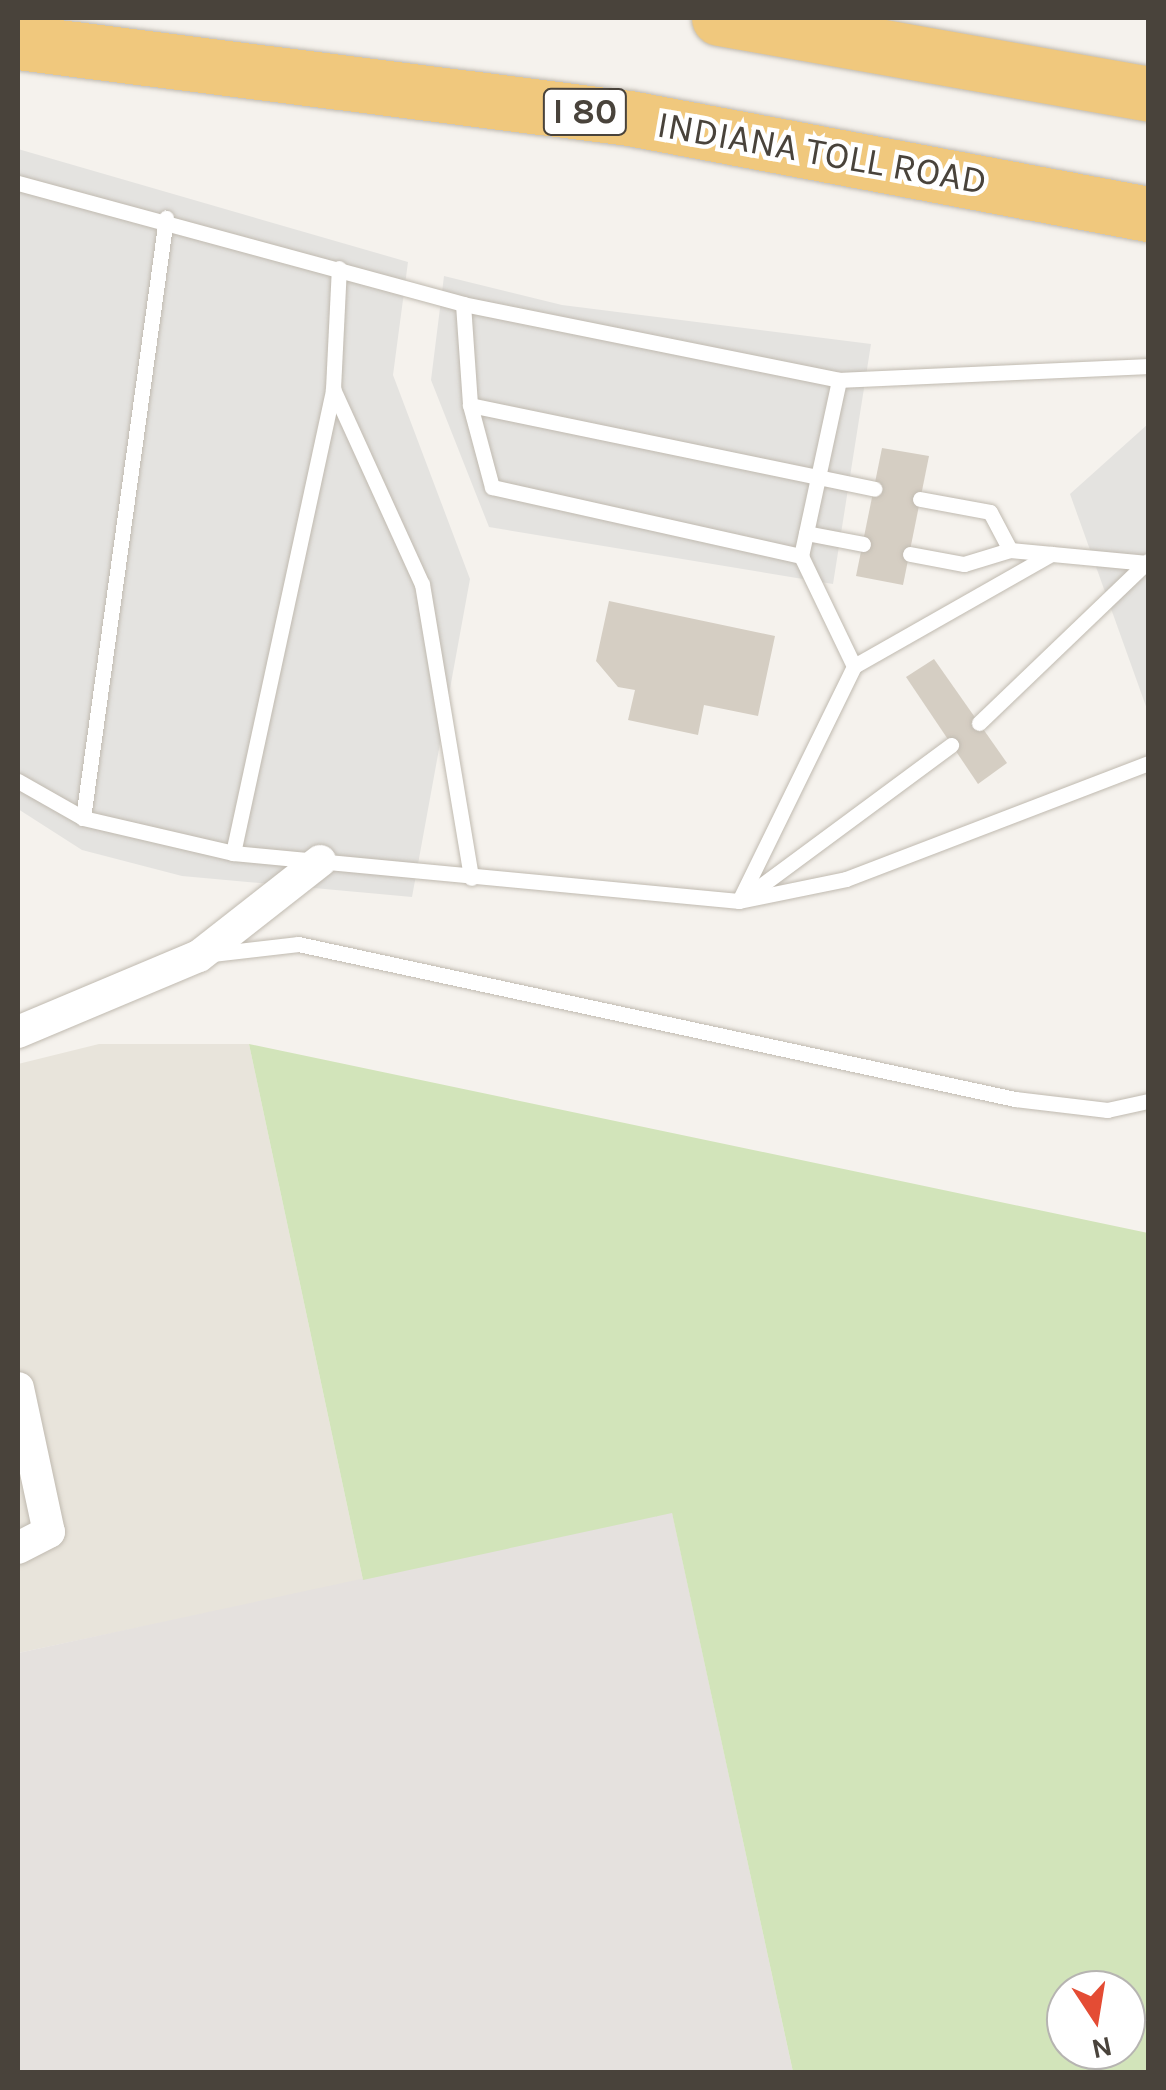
<!DOCTYPE html>
<html>
<head>
<meta charset="utf-8">
<style>
  body { margin:0 }
  #map { position:relative; width:1166px; height:2090px; overflow:hidden; background:#f5f2ed; font-family:Karla,sans-serif }
  div>[style] { position:absolute }
  [style*='--x'] { left:calc(var(--x)*1px); top:calc(var(--y)*1px); width:calc(var(--w)*1px); rotate:calc(var(--a)*1deg) }
  .residential>* { inset:0; background:#e8e4db }
  .industrial>* { inset:0; background:#e5e1de }
  .green>* { inset:0; background:#d2e4ba }
  .parking>* { inset:0; background:#e4e3e0 }
  .building>* { inset:0; background:#d5cec3 }
  .roads { filter:drop-shadow(0 0 2px #c0bab0) drop-shadow(0 0 2px #c0bab0) }
  .lane>* { height:15px; margin:-7.5px; padding:0 7.5px; transform-origin:7.5px; border-radius:7.5px; background:#fff }
  .street>* { height:32px; margin:-16px; padding:0 16px; transform-origin:16px; border-radius:16px; background:#fff }
  .highway>* { height:55px; margin:-27.5px; padding:0 27.5px; transform-origin:27.5px; border-radius:27.5px; background:#f0c87d }
  span { translate:-50% -50%; white-space:nowrap; text-align:center; line-height:1.15; -webkit-text-stroke:9px #fff; paint-order:stroke }
  .shield-label span { padding:2px 8px; background:#fff; border:2px solid; border-radius:8px; -webkit-text-stroke-width:0 }
  .shield-label { font-size:35px; color:#49433b; font-weight:700 }
  .street-label { font-size:38px; color:#49433b }
  .frame { position:absolute; inset:0; border:20px solid #49433b; pointer-events:none }
  .north { position:absolute; left:1046px; top:1970px; width:100px; height:100px; box-sizing:border-box; background:#fff; border:2px solid #b6b4b1; border-radius:50%; rotate:168deg; font-size:28px; font-weight:700; line-height:40px; text-align:center; color:#49433b }
  .north::after { content:''; display:block; margin:auto; width:35px; height:45px; background:#e44c34; clip-path:polygon(50% 0,100% 100%,50% 72%,0 100%) }
</style>
</head>
<body>
<div id="map">
  <div class="residential">
    <div style="clip-path:polygon(99px 1044px,249px 1044px,363px 1580px,18px 1653px,18px 1064px)"></div>
  </div>
  <div class="industrial">
    <div style="clip-path:polygon(672px 1512px,793px 2072px,18px 2072px,18px 1653px)"></div>
  </div>
  <div class="green">
    <div style="clip-path:polygon(evenodd,249px 1044px,1148px 1233px,1148px 2072px,793px 2072px,672px 1513px,363px 1580px,249px 1044px,1066px 1990px,1126px 1990px,1126px 2050px,1066px 2050px,1066px 1990px)"></div>
  </div>
  <div class="parking">
    <div style="clip-path:polygon(18px 149px,408px 262px,393px 375px,470px 579px,412px 897px,182px 876px,82px 850px,18px 809px)"></div>
    <div style="clip-path:polygon(444px 276px,562px 305px,871px 344px,833px 584px,489px 527px,431px 380px)"></div>
    <div style="clip-path:polygon(1148px 424px,1148px 712px,1070px 494px)"></div>
  </div>
  <div class="building">
    <div style="clip-path:polygon(882px 448px,929px 456px,903px 585px,856px 576px)"></div>
    <div style="clip-path:polygon(609px 601px,775px 636px,758px 716px,704px 705px,698px 735px,628px 720px,635px 690px,618px 687px,596px 661px)"></div>
    <div style="clip-path:polygon(934px 659px,1007px 763px,978px 784px,906px 677px)"></div>
  </div>
  <div class="roads">
    <div class="lane">
      <div style="--x:18;--y:183;--w:461;--a:15.2"></div>
      <div style="--x:463;--y:304;--w:384;--a:11.4"></div>
      <div style="--x:839;--y:380;--w:309;--a:-2.6"></div>
      <div style="--x:463;--y:304;--w:101;--a:86"></div>
      <div style="--x:470;--y:405;--w:85;--a:75"></div>
      <div style="--x:492;--y:487;--w:317;--a:12.6"></div>
      <div style="--x:801;--y:556;--w:180;--a:-77.8"></div>
      <div style="--x:333;--y:389;--w:214;--a:65.5"></div>
      <div style="--x:422;--y:584;--w:298;--a:80.5"></div>
      <div style="--x:470;--y:405;--w:413;--a:11.7"></div>
      <div style="--x:920;--y:499;--w:71;--a:10.5"></div>
      <div style="--x:990;--y:512;--w:43;--a:62.2"></div>
      <div style="--x:806;--y:533;--w:58;--a:10.9"></div>
      <div style="--x:910;--y:554;--w:55;--a:10.5"></div>
      <div style="--x:964;--y:564;--w:48;--a:-16.9"></div>
      <div style="--x:1010;--y:550;--w:138;--a:5.4"></div>
      <div style="--x:801;--y:556;--w:122;--a:64.3"></div>
      <div style="--x:979;--y:723;--w:234;--a:-43.8"></div>
      <div style="--x:18;--y:781;--w:75;--a:29.6"></div>
      <div style="--x:83;--y:818;--w:154;--a:13.1"></div>
      <div style="--x:233;--y:853;--w:508;--a:5.42"></div>
      <div style="--x:739;--y:901;--w:109;--a:-11.6"></div>
      <div style="--x:846;--y:879;--w:324;--a:-21"></div>
      <div style="--x:83;--y:818;--w:606;--a:-82.12"></div>
      <div style="--x:233;--y:853;--w:475;--a:-77.8"></div>
      <div style="--x:333;--y:389;--w:121;--a:-87.2"></div>
      <div style="--x:747;--y:896;--w:254;--a:-36.5"></div>
      <div style="--x:739;--y:901;--w:262;--a:-63.9"></div>
      <div style="--x:854;--y:666;--w:227;--a:-29.6"></div>
      <div style="--x:212;--y:954;--w:87;--a:-6.6"></div>
      <div style="--x:298;--y:944;--w:734;--a:12.2"></div>
      <div style="--x:1015;--y:1099;--w:93;--a:6.8"></div>
      <div style="--x:1107;--y:1110;--w:42;--a:-12.4"></div>
    </div>
    <div class="street">
      <div style="--x:18;--y:1032;--w:196;--a:-22.8"></div>
      <div style="--x:199;--y:956;--w:154;--a:-38.1"></div>
      <div style="--x:18;--y:1388;--w:147;--a:77.9"></div>
      <div style="--x:49;--y:1532;--w:35;--a:153"></div>
    </div>
    <div class="highway">
      <div style="--x:719;--y:18;--w:436;--a:10"></div>
      <div style="--x:18;--y:42;--w:616;--a:7.09"></div>
      <div style="--x:629;--y:118;--w:528;--a:10.48"></div>
    </div>
  </div>
  <div class="shield-label">
    <span style="left:585px;top:112px">I 80</span>
  </div>
  <div class="street-label">
    <span style="left:822px;top:153px;rotate:10deg">INDIANA TOLL ROAD</span>
  </div>
  <div class="frame"></div>
  <div class="north">N</div>
</div>
</body>
</html>
